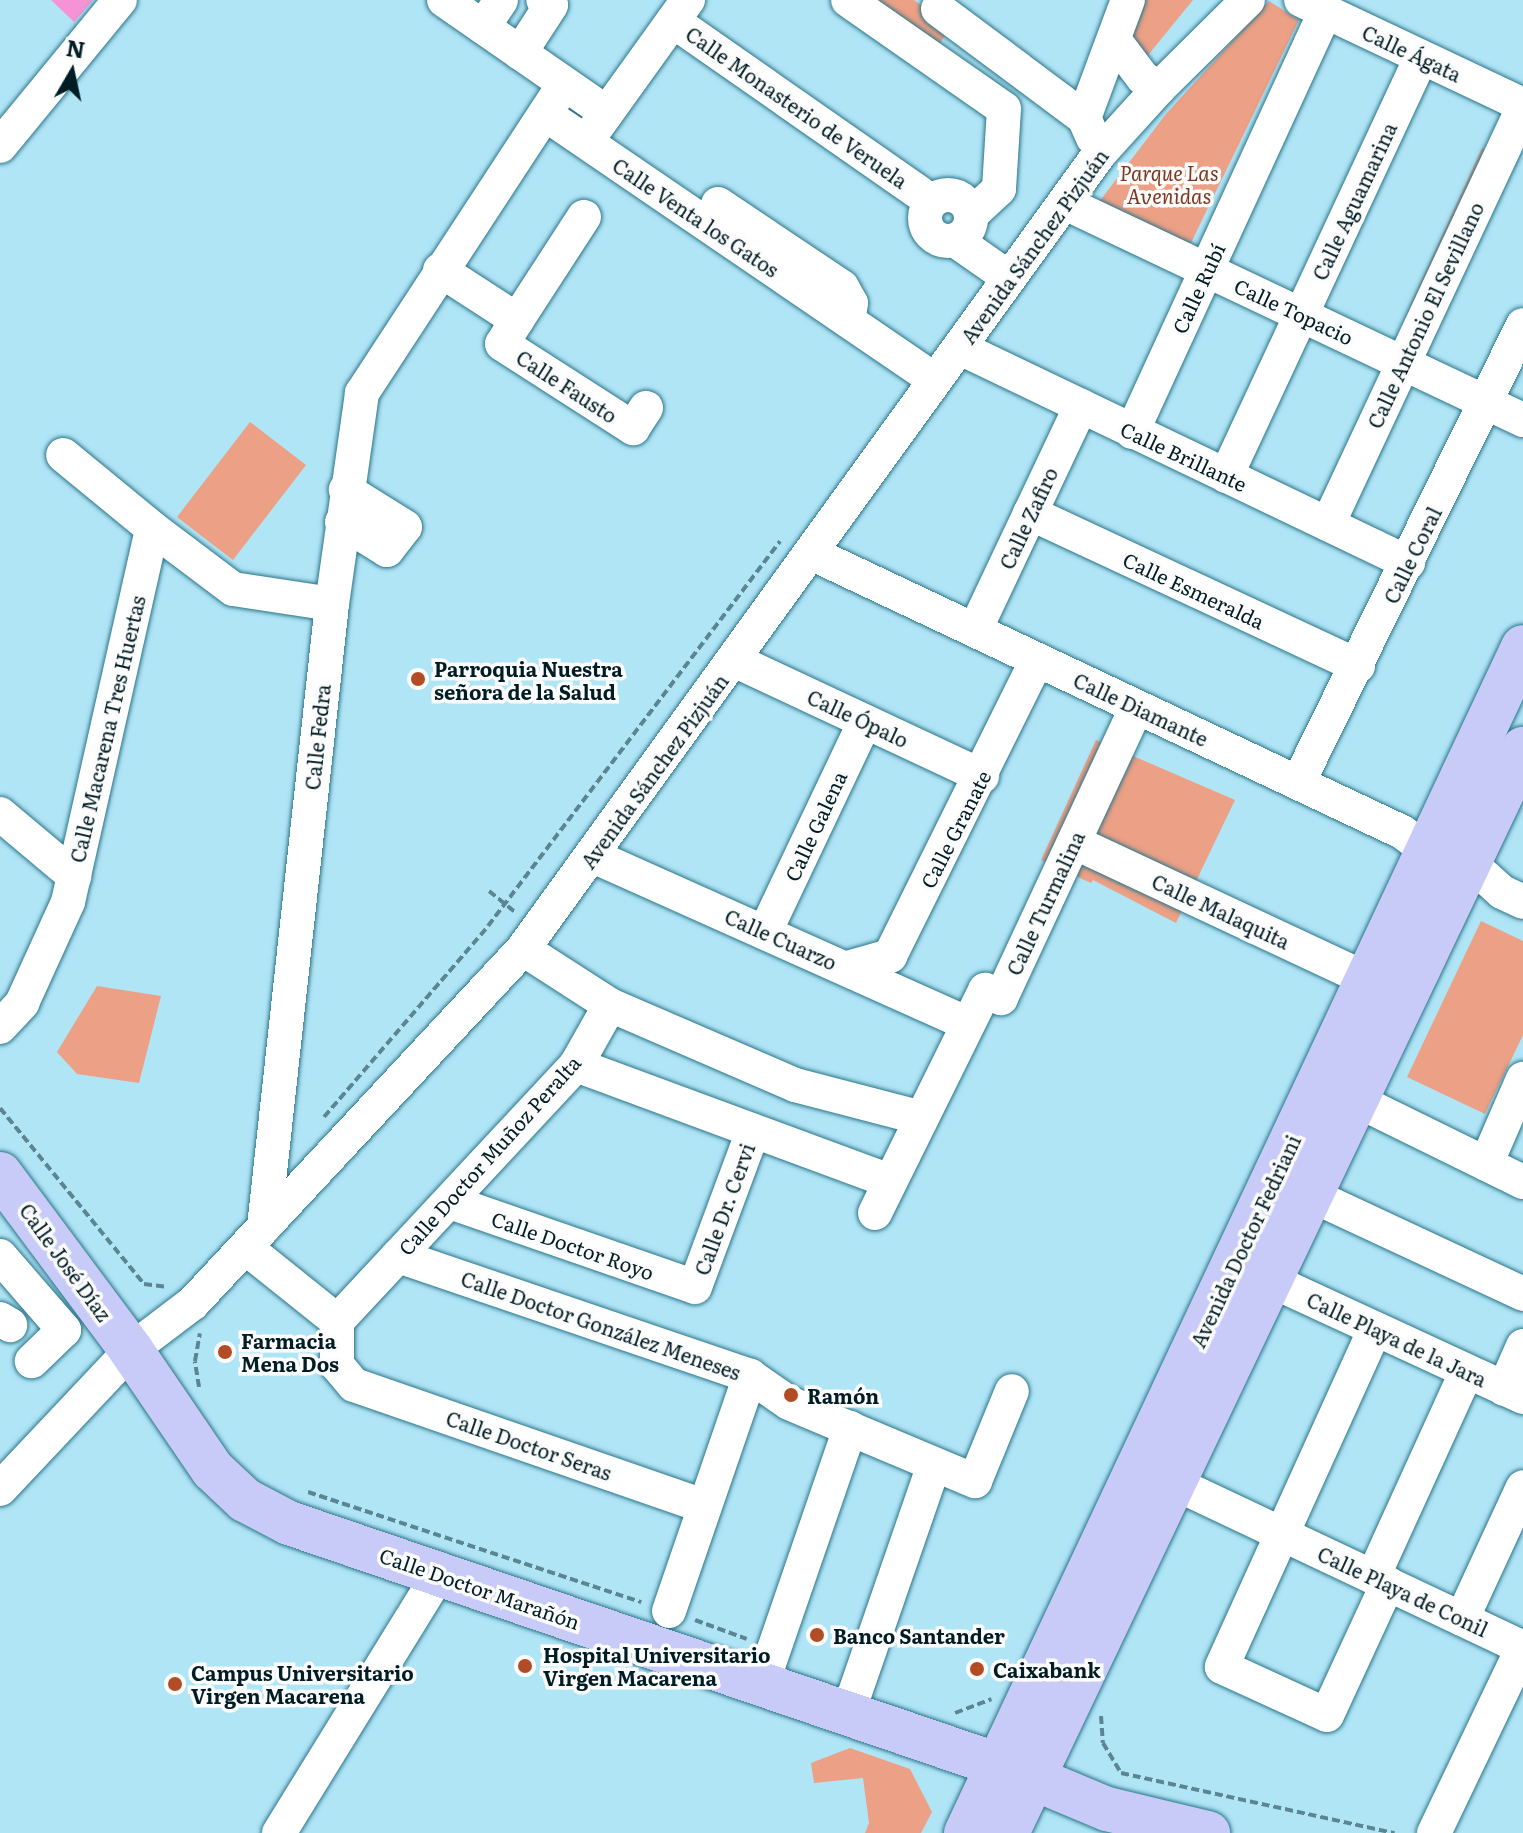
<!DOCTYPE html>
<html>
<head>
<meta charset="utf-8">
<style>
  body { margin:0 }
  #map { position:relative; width:1523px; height:1833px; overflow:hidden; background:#b0e5f6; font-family:Literata,serif }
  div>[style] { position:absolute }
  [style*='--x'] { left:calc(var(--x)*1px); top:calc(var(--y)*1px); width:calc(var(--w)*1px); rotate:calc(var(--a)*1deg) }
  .green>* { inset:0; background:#eca085 }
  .water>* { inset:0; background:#f593d5 }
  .path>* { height:4px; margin-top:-2px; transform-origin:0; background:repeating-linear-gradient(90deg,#5b8591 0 8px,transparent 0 12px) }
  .roads { filter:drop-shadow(0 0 2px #2b758a) drop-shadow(0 0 2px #2b758a) }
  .minor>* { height:34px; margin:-17px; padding:0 17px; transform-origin:17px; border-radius:17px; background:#fff }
  .minor>.ring { margin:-17px; padding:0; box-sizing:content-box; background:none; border:34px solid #fff; border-radius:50% }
  .major>* { height:44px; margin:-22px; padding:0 22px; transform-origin:22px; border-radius:22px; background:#c8cbf7 }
  .dots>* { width:22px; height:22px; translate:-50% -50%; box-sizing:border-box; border:4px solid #fcfcfc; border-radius:50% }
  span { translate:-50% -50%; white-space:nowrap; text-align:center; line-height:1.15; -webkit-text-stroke:7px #fcfcfc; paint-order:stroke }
  .street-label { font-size:20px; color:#001d25 }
  .park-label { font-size:20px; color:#7c371c; font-style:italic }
  .poi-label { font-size:20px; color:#001d25; font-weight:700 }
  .left { translate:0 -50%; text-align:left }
  .north { position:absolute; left:32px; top:32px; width:80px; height:80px; -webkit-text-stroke:6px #fcfcfc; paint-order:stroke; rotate:9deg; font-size:22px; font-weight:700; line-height:32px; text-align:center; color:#001d25 }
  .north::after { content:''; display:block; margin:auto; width:28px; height:36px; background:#001d25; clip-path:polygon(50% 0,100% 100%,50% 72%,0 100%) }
</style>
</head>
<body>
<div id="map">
  <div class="green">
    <div style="clip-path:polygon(871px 0,914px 0,952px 27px,936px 48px)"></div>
    <div style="clip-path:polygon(1144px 0,1193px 0,1144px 60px,1131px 42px)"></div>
    <div style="clip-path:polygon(1269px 1px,1299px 20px,1188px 249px,1099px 202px,1166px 114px)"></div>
    <div style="clip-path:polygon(1482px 148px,1494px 154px,1423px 312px,1410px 306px)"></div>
    <div style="clip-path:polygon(250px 422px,306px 465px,233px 560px,177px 517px)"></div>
    <div style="clip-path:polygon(1096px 740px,1235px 800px,1176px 923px,1093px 880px,1091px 883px,1041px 860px)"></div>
    <div style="clip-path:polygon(1481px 921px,1523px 941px,1523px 1035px,1485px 1114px,1407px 1077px)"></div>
    <div style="clip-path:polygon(97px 986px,161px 996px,139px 1083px,77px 1074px,57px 1052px)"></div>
    <div style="clip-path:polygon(850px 1748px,910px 1769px,932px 1812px,921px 1833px,865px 1833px,869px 1823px,863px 1778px,814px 1783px,811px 1763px)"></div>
  </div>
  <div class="water">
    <div style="clip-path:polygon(51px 0,93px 0,74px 22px)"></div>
  </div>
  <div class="path">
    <div style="--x:489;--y:891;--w:33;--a:39"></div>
    <div style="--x:0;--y:1108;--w:227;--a:50.7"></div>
    <div style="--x:144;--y:1284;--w:24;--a:7"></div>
    <div style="--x:324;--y:1117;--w:252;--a:-49.3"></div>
    <div style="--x:488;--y:926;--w:483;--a:-52.8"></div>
    <div style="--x:199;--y:1387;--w:26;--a:-99"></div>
    <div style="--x:195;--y:1361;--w:28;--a:-80"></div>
    <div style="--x:308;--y:1492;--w:351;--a:18.3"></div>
    <div style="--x:695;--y:1620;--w:55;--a:20.1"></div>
    <div style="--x:955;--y:1713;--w:39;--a:-21"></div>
    <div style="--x:1101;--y:1716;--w:27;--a:86"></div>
    <div style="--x:1103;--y:1743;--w:35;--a:59"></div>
    <div style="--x:1121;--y:1773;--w:280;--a:12.4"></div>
  </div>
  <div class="roads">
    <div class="minor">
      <div style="--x:444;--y:0;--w:198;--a:34.7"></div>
      <div style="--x:848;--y:0;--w:190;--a:34.9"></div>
      <div style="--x:1004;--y:109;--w:80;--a:93.6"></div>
      <div style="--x:999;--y:189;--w:38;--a:137"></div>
      <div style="--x:1301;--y:0;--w:246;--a:25.3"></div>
      <div style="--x:938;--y:9;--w:182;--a:36.7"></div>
      <div style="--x:673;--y:21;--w:301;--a:34.9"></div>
      <div style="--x:483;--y:27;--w:32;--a:-56"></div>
      <div style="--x:1115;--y:41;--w:46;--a:52.9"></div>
      <div style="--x:1143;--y:78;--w:19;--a:32"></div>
      <div style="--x:520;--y:53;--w:57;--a:-57.1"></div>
      <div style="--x:551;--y:5;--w:9;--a:-148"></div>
      <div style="--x:545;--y:114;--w:472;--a:34.3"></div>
      <div style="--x:593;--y:132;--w:163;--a:-54.3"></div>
      <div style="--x:1093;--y:138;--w:22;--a:-114"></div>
      <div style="--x:1084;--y:118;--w:126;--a:-69.6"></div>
      <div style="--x:0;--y:146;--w:189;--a:-50.6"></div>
      <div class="ring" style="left:925px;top:195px;width:12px;height:12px"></div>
      <div style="--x:1065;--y:203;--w:507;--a:25.35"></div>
      <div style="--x:718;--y:204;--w:149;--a:33.8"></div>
      <div style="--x:842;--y:287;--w:18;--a:61"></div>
      <div style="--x:851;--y:303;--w:18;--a:99"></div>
      <div style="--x:955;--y:240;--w:66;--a:35.1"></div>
      <div style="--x:440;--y:270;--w:92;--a:33"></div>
      <div style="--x:517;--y:320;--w:28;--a:122"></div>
      <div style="--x:502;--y:344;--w:156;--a:32.7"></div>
      <div style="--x:633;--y:428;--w:24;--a:-57"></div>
      <div style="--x:517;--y:320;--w:123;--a:-57"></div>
      <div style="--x:960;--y:348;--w:497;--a:25.6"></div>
      <div style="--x:1132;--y:432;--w:461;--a:-65.3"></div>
      <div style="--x:1226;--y:476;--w:462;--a:-65"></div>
      <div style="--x:1030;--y:513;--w:362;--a:25"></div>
      <div style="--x:342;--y:522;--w:53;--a:31.9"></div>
      <div style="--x:387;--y:550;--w:29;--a:-52"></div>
      <div style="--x:405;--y:527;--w:70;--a:-147.9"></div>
      <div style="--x:1328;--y:524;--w:459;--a:-64.9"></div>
      <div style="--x:152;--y:528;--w:101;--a:37"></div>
      <div style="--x:233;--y:589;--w:100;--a:8.6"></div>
      <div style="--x:811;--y:553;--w:654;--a:25.27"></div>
      <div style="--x:1402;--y:832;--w:31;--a:36"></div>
      <div style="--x:1427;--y:850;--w:45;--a:16.8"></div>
      <div style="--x:1470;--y:863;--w:43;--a:42.2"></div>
      <div style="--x:1502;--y:892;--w:23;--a:25"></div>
      <div style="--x:975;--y:630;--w:248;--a:-64.7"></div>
      <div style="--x:734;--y:660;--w:274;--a:25.1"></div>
      <div style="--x:1298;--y:783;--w:510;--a:-63.84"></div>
      <div style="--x:0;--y:814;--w:97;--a:40"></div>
      <div style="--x:1074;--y:842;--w:326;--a:25.1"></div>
      <div style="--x:593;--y:856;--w:410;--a:24.1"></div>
      <div style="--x:765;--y:932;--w:233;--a:-64.6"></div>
      <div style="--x:523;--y:949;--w:103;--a:32.8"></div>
      <div style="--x:610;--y:1005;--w:202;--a:23.4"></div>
      <div style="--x:795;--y:1085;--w:131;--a:14.6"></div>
      <div style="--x:847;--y:968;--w:45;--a:-15.6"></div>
      <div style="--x:890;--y:956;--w:330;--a:-63.6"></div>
      <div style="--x:610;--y:1005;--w:69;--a:119.5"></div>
      <div style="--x:576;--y:1065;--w:350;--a:133"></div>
      <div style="--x:337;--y:1321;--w:44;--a:90"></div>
      <div style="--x:337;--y:1365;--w:26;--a:50"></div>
      <div style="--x:354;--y:1385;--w:370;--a:19.1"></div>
      <div style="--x:0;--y:1027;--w:33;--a:-47"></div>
      <div style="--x:22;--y:1003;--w:111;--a:-65.5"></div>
      <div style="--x:68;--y:902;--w:383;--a:-77.3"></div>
      <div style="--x:152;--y:528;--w:115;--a:-140.6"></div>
      <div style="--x:576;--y:1065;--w:334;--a:20.3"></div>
      <div style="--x:1356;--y:1100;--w:186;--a:26.2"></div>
      <div style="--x:1486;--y:1164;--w:93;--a:-66.5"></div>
      <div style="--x:1311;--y:1195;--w:234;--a:25"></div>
      <div style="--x:450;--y:1202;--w:259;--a:19.1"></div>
      <div style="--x:695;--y:1287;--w:166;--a:-69.6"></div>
      <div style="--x:875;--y:1213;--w:249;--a:-63.7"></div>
      <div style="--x:985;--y:990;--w:18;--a:27"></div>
      <div style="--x:1001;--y:998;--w:321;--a:-65"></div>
      <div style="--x:264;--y:1227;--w:627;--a:-83.77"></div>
      <div style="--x:332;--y:604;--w:213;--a:-81.9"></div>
      <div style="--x:362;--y:393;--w:369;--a:-56.8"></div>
      <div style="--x:246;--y:1248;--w:117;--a:38.7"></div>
      <div style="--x:0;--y:1256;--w:98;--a:49.1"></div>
      <div style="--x:64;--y:1330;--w:45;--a:135.9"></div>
      <div style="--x:398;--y:1256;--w:372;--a:18.8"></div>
      <div style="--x:750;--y:1376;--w:47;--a:34.7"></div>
      <div style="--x:789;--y:1403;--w:202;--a:22.8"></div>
      <div style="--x:975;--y:1481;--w:97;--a:-67.7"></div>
      <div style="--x:1270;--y:1280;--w:279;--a:24.8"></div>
      <div style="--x:0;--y:1319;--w:12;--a:31"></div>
      <div style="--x:1375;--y:1329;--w:371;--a:114.4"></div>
      <div style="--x:1222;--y:1667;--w:115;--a:24.6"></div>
      <div style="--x:1327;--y:1715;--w:145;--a:-65.2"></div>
      <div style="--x:1504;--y:1389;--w:47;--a:-66.2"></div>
      <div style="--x:1174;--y:1483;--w:386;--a:25.3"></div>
      <div style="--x:0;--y:1489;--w:191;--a:-46.7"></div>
      <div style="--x:131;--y:1350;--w:78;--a:-37.2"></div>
      <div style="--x:193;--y:1303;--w:484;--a:-47"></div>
      <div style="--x:523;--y:949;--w:983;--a:-54.06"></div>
      <div style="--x:1100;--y:153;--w:88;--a:-47.8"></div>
      <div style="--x:1159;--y:88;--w:125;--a:-44.7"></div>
      <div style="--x:1373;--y:1577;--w:226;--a:-65.5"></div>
      <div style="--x:669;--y:1611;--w:249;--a:-71"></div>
      <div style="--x:1462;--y:1619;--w:145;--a:-65.2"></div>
      <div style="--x:762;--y:1684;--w:271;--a:-71"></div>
      <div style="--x:848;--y:1713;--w:263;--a:-70.9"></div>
      <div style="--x:279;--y:1833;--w:304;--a:-58.3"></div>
      <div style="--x:1434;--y:1833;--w:206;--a:-64.4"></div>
    </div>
    <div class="major">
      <div style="--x:0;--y:1174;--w:219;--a:53.3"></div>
      <div style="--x:131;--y:1350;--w:145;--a:55.7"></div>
      <div style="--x:213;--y:1470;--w:44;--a:43.2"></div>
      <div style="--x:245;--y:1500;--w:50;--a:27.6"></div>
      <div style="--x:289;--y:1523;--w:768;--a:18.84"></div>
      <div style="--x:1016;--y:1771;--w:99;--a:22.7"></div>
      <div style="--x:1107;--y:1809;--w:104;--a:13.4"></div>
      <div style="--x:966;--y:1833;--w:1310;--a:-64.84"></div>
      <div style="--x:1007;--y:1833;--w:1201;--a:-64.54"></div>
    </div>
  </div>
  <div class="dots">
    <div style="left:418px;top:679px;background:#b34c24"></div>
    <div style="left:225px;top:1352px;background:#b34c24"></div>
    <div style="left:791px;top:1395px;background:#b34c24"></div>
    <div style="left:817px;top:1635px;background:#b34c24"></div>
    <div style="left:525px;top:1666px;background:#b34c24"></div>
    <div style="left:977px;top:1669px;background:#b34c24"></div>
    <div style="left:175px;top:1684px;background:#b34c24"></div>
  </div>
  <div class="street-label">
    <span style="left:1412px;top:53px;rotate:25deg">Calle Ágata</span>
    <span style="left:797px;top:107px;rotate:35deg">Calle Monasterio de Veruela</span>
    <span style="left:1354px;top:201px;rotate:-65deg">Calle Aguamarina</span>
    <span style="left:696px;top:217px;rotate:34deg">Calle Venta los Gatos</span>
    <span style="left:1034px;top:246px;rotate:-54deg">Avenida Sánchez Pizjuán</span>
    <span style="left:1198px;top:288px;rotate:-65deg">Calle Rubí</span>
    <span style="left:1294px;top:311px;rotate:25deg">Calle Topacio</span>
    <span style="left:1425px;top:315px;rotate:-65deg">Calle Antonio El Sevillano</span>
    <span style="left:567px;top:386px;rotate:33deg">Calle Fausto</span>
    <span style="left:1184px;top:456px;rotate:25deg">Calle Brillante</span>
    <span style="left:1028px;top:518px;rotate:-65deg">Calle Zafiro</span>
    <span style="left:1412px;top:555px;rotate:-64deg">Calle Coral</span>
    <span style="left:1194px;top:590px;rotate:25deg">Calle Esmeralda</span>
    <span style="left:1141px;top:709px;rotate:25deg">Calle Diamante</span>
    <span style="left:858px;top:718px;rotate:25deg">Calle Ópalo</span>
    <span style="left:107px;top:729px;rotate:-77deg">Calle Macarena Tres Huertas</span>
    <span style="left:317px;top:737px;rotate:-84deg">Calle Fedra</span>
    <span style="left:654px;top:771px;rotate:-54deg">Avenida Sánchez Pizjuán</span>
    <span style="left:815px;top:826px;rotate:-65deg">Calle Galena</span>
    <span style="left:955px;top:829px;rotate:-63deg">Calle Granate</span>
    <span style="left:1045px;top:903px;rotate:-65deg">Calle Turmalina</span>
    <span style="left:1221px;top:911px;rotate:25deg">Calle Malaquita</span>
    <span style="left:781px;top:939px;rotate:24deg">Calle Cuarzo</span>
    <span style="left:489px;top:1155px;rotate:-48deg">Calle Doctor Muñoz Peralta</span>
    <span style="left:724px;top:1209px;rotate:-70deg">Calle Dr. Cervi</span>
    <span style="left:1245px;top:1241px;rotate:-65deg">Avenida Doctor Fedriani</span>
    <span style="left:573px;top:1245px;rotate:19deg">Calle Doctor Royo</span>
    <span style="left:66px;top:1262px;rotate:54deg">Calle José Díaz</span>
    <span style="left:601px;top:1325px;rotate:19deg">Calle Doctor González Meneses</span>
    <span style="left:1397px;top:1339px;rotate:25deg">Calle Playa de la Jara</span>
    <span style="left:529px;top:1445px;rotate:19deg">Calle Doctor Seras</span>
    <span style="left:480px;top:1588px;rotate:19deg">Calle Doctor Marañón</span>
    <span style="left:1403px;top:1591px;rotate:25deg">Calle Playa de Conil</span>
  </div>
  <div class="park-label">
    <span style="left:1169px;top:184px">Parque Las<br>Avenidas</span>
  </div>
  <div class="poi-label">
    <span class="left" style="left:434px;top:680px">Parroquia Nuestra<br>señora de la Salud</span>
    <span class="left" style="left:241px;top:1352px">Farmacia<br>Mena Dos</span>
    <span class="left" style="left:807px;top:1395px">Ramón</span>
    <span class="left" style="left:833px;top:1635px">Banco Santander</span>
    <span class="left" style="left:543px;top:1666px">Hospital Universitario<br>Virgen Macarena</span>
    <span class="left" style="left:993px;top:1669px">Caixabank</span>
    <span class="left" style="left:191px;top:1684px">Campus Universitario<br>Virgen Macarena</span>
  </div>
  <div class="north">N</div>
</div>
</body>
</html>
